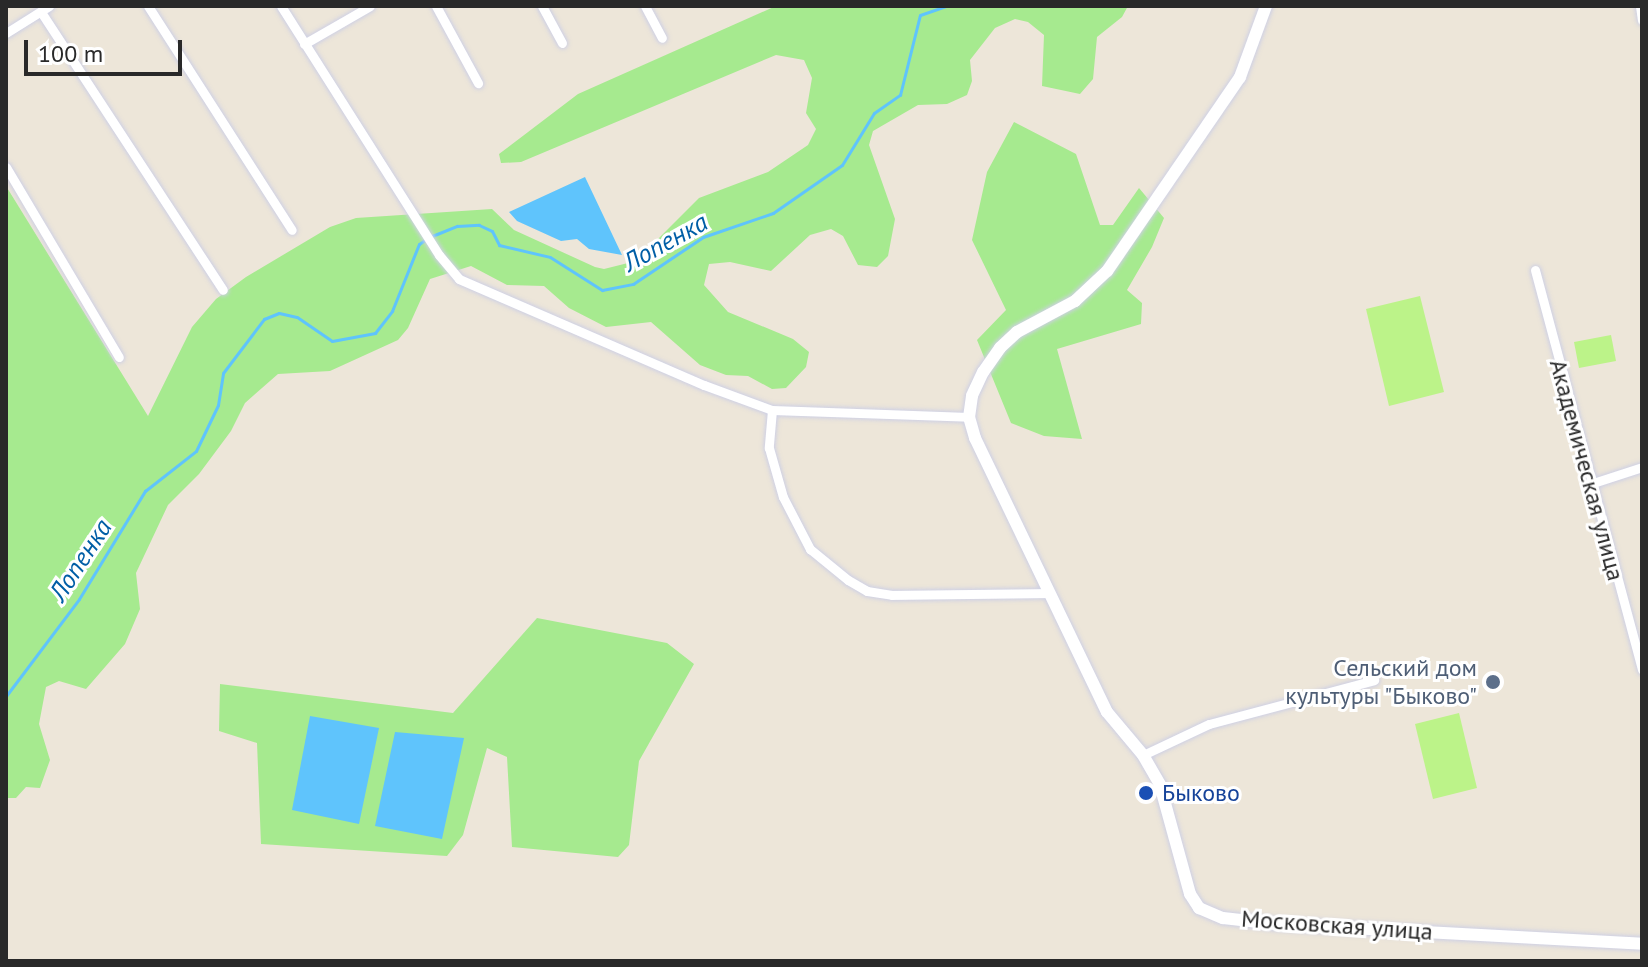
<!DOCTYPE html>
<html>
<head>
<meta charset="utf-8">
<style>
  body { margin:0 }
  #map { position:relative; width:1648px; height:967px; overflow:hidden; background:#ede6d9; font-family:"PT Sans",sans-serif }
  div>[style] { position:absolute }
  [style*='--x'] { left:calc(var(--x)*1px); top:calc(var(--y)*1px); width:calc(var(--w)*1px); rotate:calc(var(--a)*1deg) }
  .green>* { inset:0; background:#a6ea8f }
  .pitch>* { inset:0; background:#bcf389 }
  .water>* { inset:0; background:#5fc4fc }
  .stream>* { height:3px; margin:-1.5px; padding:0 1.5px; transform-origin:1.5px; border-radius:1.5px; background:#5fc4fc }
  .roads { filter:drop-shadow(0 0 2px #ced0e4) drop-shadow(0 0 2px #ced0e4) }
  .minor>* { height:9px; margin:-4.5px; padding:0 4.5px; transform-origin:4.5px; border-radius:4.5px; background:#fff }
  .tertiary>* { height:12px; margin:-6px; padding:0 6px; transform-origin:6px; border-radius:6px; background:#fff }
  .dots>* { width:22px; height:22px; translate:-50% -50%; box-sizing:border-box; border:4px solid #fff; border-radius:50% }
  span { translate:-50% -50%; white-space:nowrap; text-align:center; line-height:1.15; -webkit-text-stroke:6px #fff; paint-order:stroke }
  .street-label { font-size:24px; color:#292929 }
  .service-label { font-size:24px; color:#4e5e75 }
  .right { translate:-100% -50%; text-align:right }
  .transit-label { font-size:24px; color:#164399 }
  .left { translate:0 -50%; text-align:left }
  .water-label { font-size:26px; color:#005ea6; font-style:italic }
  .frame { position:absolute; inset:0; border:8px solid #292929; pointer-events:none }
  .scale { position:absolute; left:24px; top:40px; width:158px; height:36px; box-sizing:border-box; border:4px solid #292929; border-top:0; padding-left:10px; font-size:24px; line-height:28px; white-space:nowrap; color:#292929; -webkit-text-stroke:6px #fff; paint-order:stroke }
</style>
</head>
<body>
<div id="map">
  <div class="green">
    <div style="clip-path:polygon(776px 6px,1128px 6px,1122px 17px,1097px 37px,1093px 79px,1080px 94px,1042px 86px,1044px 35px,1028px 22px,1015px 19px,995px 28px,970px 60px,972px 81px,967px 95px,947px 104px,918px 105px,873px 131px,869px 145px,895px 219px,888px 256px,877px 267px,858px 265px,843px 236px,831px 229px,810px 235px,771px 271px,730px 262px,709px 264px,704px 285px,728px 312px,793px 339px,809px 352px,806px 367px,786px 388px,772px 389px,748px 376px,726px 375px,700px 365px,651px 322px,606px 327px,569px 308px,544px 286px,507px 285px,471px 266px,430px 279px,408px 328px,398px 340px,330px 371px,278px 374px,245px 403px,231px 431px,199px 474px,168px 505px,136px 573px,140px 609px,125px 644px,86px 689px,59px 681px,46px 687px,39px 724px,50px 760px,40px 788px,26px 787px,16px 798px,6px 798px,6px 186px,148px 416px,192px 327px,216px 299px,246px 277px,330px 227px,356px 218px,492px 209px,514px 230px,595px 267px,604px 269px,636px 261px,699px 198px,768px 172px,808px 145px,816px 129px,806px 113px,812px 78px,804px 60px,776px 55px,521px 162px,501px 163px,499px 154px,578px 94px)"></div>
    <div style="clip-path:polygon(1014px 122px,1076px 154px,1100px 225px,1113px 225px,1139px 188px,1164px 218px,1152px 247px,1127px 290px,1142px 303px,1141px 324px,1057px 349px,1082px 439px,1044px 436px,1011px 423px,977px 340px,1006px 310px,972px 240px,987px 172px)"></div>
    <div style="clip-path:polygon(537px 618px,667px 643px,694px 664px,639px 761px,629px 845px,618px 857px,512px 847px,507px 757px,487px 748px,463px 835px,447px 856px,261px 844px,257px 743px,219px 731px,220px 684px,453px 713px)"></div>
  </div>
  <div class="pitch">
    <div style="clip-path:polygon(1420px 296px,1444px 392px,1389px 406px,1366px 309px)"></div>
    <div style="clip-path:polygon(1611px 335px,1616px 361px,1579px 368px,1574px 342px)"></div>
    <div style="clip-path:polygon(1459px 713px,1477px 788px,1433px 799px,1415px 724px)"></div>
  </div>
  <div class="water">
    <div style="clip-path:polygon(585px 177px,622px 255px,589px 249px,577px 239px,561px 241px,517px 221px,509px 212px)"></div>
    <div style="clip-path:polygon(310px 716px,379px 728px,359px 824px,292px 810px)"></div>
    <div style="clip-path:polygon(395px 732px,464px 738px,442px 839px,375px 826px)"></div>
  </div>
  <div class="stream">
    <div style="--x:432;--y:236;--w:27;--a:-22"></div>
    <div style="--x:457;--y:226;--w:22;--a:-3"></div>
    <div style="--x:479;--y:225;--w:14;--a:25"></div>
    <div style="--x:492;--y:231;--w:16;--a:63"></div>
    <div style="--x:499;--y:245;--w:52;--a:13.2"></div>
    <div style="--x:550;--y:257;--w:62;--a:32.4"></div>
    <div style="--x:602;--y:290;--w:32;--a:-11"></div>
    <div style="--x:633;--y:284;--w:84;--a:-33.9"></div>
    <div style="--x:703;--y:237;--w:74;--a:-18.9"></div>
    <div style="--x:773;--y:213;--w:84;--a:-34.8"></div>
    <div style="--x:842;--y:165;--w:61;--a:-58.4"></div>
    <div style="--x:874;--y:113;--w:32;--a:-35"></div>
    <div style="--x:900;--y:95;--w:82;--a:-76"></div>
    <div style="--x:920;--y:15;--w:28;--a:-19"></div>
    <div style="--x:6;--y:696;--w:121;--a:-53"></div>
    <div style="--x:79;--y:599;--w:127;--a:-58.6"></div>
    <div style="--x:145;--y:491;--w:65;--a:-38.1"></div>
    <div style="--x:196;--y:451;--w:51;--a:-64.4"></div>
    <div style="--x:218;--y:405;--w:32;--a:-81"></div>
    <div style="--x:223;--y:373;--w:68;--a:-52.8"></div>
    <div style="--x:264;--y:319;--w:16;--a:-22"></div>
    <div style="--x:279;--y:313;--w:18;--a:13"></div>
    <div style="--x:297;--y:317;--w:42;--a:34.4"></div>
    <div style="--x:332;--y:341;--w:44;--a:-10.5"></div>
    <div style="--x:375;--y:333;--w:28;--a:-52"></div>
    <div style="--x:392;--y:311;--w:72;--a:-68.1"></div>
    <div style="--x:419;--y:244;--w:7;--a:-34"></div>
  </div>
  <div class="roads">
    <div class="minor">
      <div style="--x:148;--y:6;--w:266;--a:57.3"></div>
      <div style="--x:281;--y:6;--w:295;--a:57.6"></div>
      <div style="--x:439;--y:255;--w:31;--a:50"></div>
      <div style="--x:459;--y:279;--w:267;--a:23.4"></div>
      <div style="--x:704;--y:385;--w:72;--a:20.2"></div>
      <div style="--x:772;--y:410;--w:197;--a:2"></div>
      <div style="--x:436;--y:6;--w:88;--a:61.4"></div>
      <div style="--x:542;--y:6;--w:42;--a:61.6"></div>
      <div style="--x:645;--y:6;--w:36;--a:62"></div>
      <div style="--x:1640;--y:6;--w:14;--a:82"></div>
      <div style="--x:41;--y:12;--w:332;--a:56.8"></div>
      <div style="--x:6;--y:33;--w:51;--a:-32.1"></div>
      <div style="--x:304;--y:44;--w:76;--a:-29.9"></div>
      <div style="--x:6;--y:167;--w:221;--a:59.3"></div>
      <div style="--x:1535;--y:270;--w:414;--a:75"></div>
      <div style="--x:772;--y:410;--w:38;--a:95"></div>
      <div style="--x:769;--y:448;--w:51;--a:74.1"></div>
      <div style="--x:783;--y:497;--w:59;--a:62.6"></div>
      <div style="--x:810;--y:549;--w:49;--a:39.2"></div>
      <div style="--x:848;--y:580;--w:22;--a:30"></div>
      <div style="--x:867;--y:591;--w:25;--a:9"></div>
      <div style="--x:892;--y:595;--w:157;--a:-0.7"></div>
      <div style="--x:1590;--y:484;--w:55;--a:-18.1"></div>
      <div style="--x:1143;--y:755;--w:73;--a:-25.2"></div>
      <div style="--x:1209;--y:724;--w:171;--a:-14.9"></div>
    </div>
    <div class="tertiary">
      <div style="--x:1266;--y:6;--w:76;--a:110.1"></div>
      <div style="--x:1240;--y:77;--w:235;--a:124.4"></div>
      <div style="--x:1107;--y:271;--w:44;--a:136.8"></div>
      <div style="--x:1075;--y:301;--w:66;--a:151.9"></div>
      <div style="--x:1017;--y:332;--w:23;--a:137"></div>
      <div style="--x:1000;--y:348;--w:29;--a:125"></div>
      <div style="--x:983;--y:372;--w:26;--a:115"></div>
      <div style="--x:972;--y:396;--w:21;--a:98"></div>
      <div style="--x:969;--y:417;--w:22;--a:74"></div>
      <div style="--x:975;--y:438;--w:304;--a:64.3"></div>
      <div style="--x:1107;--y:712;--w:56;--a:50.1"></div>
      <div style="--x:1143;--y:755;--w:34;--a:60"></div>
      <div style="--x:1160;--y:785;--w:113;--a:74.6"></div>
      <div style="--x:1190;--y:894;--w:17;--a:57"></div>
      <div style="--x:1199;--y:908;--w:26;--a:23"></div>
      <div style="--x:1223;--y:918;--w:54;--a:6.3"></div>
      <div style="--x:1277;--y:924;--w:366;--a:3.1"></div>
    </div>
  </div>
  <div class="dots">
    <div style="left:1493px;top:682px;background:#5c6f8a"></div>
    <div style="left:1146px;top:793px;background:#1a4fb4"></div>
  </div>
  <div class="street-label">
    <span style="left:1587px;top:470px;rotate:75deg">Академическая улица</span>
    <span style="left:1337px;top:925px;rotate:4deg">Московская улица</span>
  </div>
  <div class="service-label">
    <span class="right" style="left:1477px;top:682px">Сельский дом<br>культуры "Быково"</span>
  </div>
  <div class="transit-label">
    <span class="left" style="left:1162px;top:793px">Быково</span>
  </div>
  <div class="water-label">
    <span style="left:665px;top:242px;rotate:-29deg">Лопенка</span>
    <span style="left:80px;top:560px;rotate:-57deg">Лопенка</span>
  </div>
  <div class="frame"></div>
  <div class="scale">100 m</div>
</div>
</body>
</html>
